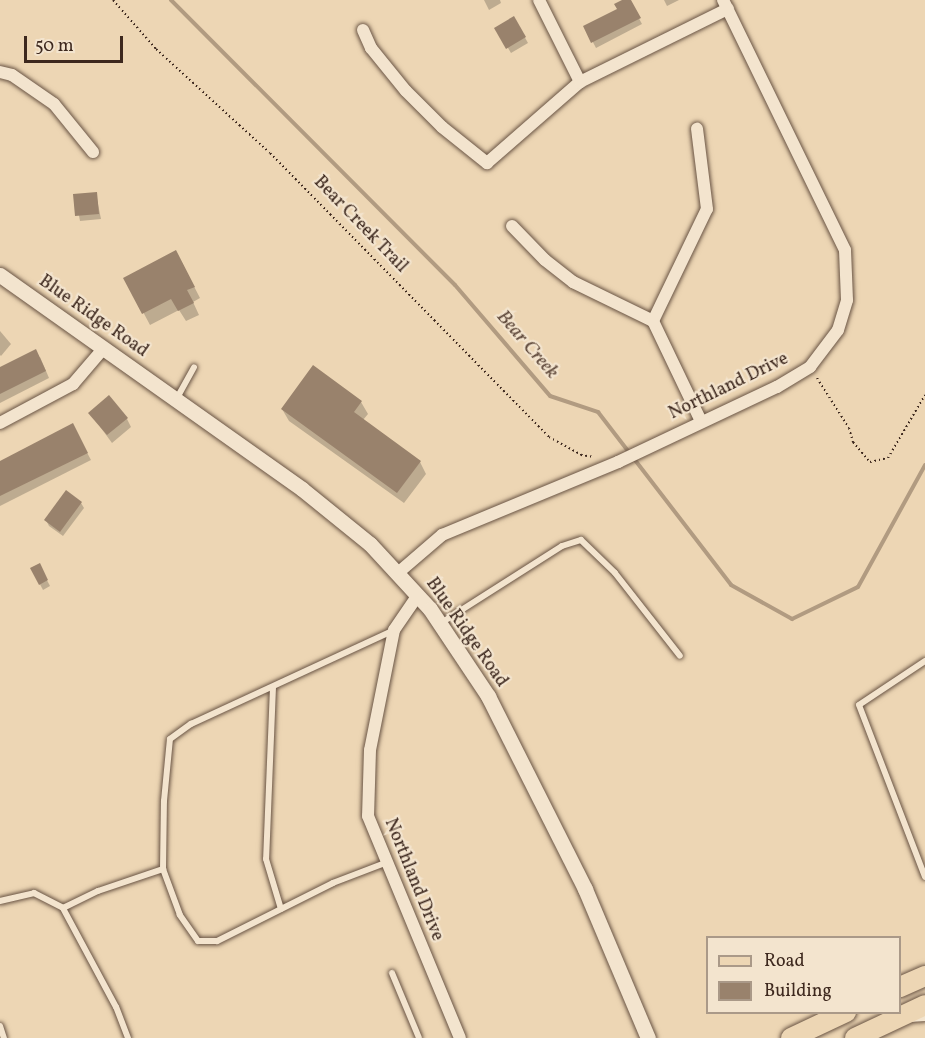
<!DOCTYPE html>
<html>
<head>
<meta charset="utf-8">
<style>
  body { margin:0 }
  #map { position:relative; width:925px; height:1038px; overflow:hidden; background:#edd6b4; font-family:Vollkorn,serif }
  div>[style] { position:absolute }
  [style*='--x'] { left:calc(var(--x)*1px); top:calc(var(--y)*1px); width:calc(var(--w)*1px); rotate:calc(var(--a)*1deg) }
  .shadow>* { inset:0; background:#0003 }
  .stream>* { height:4px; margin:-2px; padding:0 2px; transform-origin:2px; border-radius:2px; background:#b19b81 }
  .building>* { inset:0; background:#99826c }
  .path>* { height:2px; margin-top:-1px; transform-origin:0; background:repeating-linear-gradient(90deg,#3d281e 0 1.5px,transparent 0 4.5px) }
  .roads { filter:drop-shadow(0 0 2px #695444) drop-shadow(0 0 2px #695444) }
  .service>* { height:6px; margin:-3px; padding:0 3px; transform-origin:3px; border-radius:3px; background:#f3e4ce }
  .minor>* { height:12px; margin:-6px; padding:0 6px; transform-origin:6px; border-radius:6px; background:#f3e4ce }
  .tertiary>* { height:15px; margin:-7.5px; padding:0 7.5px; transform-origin:7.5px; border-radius:7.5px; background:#f3e4ce }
  .primary>* { height:20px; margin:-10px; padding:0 10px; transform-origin:10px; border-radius:10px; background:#edd6b4 }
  span { translate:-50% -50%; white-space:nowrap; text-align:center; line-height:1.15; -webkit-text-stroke:4.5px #f3e4ce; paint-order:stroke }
  .street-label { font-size:18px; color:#3d281e }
  .water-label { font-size:20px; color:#604a3c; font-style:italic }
  .legend { position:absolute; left:706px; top:936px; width:195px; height:78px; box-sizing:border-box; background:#f3e4ce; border:2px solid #a98; margin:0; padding:8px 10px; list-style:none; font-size:18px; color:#3d281e }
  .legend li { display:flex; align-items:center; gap:12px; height:30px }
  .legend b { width:30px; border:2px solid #a98 }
  .scale { position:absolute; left:24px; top:36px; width:99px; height:27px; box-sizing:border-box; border:3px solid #3d281e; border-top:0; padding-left:8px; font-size:18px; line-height:21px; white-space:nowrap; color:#3d281e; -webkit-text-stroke:4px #f3e4ce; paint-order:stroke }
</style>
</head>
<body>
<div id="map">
  <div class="shadow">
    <div style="clip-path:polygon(484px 0,500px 0,501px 3px,489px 10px)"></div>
    <div style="clip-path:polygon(625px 0,629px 0,642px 24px,596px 48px,585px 27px,619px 9px)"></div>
    <div style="clip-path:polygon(664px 0,679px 0,667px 6px)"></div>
    <div style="clip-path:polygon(514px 18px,528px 43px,511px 53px,496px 28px)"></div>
    <div style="clip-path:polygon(96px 194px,101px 219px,80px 221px,75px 195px)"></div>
    <div style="clip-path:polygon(182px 263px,200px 298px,193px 302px,199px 315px,186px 321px,179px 310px,150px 325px,125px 278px)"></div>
    <div style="clip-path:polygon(0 331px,11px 344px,1px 356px,0 355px)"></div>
    <div style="clip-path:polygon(40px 357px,49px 378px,0 403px,0 369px)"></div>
    <div style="clip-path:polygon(314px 367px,361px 402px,368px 414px,363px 420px,420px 462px,426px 474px,404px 503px,289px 421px,282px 409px)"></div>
    <div style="clip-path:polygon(90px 413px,127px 419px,131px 427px,112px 443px)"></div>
    <div style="clip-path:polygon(76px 432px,91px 460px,0 506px,0 462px)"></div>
    <div style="clip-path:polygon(81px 503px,84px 508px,63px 536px,49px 526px,46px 520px)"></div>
    <div style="clip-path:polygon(39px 565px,50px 586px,43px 590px,32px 569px)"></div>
  </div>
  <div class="stream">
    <div style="--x:171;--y:0;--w:402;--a:45.1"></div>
    <div style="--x:455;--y:285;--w:146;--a:49.4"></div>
    <div style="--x:550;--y:396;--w:51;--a:18.4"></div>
    <div style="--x:598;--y:412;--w:218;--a:52.4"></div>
    <div style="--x:731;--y:585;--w:70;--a:29.1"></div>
    <div style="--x:792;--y:619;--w:73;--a:-25.9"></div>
    <div style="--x:858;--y:587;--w:139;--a:-61.2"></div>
  </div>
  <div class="building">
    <div style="clip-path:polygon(622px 0,631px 0,641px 18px,591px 43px,583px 26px,617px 9px,614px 4px)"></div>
    <div style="clip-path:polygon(514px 16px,526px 37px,506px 49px,494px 28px)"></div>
    <div style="clip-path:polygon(97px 192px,99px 214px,75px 216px,73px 194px)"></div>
    <div style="clip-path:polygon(176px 250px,195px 287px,187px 290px,194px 303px,178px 311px,171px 299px,142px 314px,123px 278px)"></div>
    <div style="clip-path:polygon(36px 349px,46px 371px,0 394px,0 367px)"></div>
    <div style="clip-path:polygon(313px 365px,362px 401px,354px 412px,421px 461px,397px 493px,281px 409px)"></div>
    <div style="clip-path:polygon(109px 395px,128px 418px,107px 435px,88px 413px)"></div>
    <div style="clip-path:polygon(73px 423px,88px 453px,0 496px,0 461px)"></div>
    <div style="clip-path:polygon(66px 490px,82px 502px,60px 532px,44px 520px)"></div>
    <div style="clip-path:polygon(40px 563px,48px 580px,39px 585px,30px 568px)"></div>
  </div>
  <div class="path">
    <div style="--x:113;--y:0;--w:65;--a:48.7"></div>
    <div style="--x:156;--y:49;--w:154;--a:42.4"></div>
    <div style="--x:270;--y:153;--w:398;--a:45.5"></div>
    <div style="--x:549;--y:437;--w:37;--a:29"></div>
    <div style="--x:581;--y:455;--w:13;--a:9"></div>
    <div style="--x:817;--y:378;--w:59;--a:57.4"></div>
    <div style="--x:849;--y:428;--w:15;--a:74"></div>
    <div style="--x:853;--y:442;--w:26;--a:50"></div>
    <div style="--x:870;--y:462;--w:18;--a:-13"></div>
    <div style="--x:888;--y:458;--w:73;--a:-59.6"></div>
  </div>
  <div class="roads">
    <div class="service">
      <div style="--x:177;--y:398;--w:35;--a:-61"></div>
      <div style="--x:441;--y:623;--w:143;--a:-32.5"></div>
      <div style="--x:562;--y:546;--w:20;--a:-18"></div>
      <div style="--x:581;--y:540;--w:47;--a:44.1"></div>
      <div style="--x:615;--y:573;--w:105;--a:51.9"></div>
      <div style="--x:925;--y:661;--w:79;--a:146.3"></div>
      <div style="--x:859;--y:705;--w:184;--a:69"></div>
      <div style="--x:273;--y:687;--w:172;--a:92.3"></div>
      <div style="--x:266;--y:859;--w:52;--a:73.3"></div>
      <div style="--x:385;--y:863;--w:56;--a:159"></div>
      <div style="--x:333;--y:883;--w:130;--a:153.4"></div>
      <div style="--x:217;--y:941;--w:19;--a:180"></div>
      <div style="--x:198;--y:941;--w:32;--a:-125"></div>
      <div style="--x:180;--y:915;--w:49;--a:-110.3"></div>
      <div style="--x:163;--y:869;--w:68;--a:-89.2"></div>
      <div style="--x:164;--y:801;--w:62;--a:-84.5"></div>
      <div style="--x:170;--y:739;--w:26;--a:-36"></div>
      <div style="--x:191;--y:724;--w:224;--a:-24.8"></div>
      <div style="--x:0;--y:901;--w:35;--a:-13"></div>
      <div style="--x:34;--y:893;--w:33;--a:27"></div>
      <div style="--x:392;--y:973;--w:70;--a:67.4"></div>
      <div style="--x:909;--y:1019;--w:16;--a:-4"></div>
      <div style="--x:0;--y:1026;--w:13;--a:72"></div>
      <div style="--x:128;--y:1038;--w:33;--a:-111"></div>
      <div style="--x:116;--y:1007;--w:112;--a:-118.2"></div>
      <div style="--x:63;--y:908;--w:39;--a:-26"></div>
      <div style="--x:98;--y:891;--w:69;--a:-18.7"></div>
    </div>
    <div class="minor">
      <div style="--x:539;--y:0;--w:92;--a:63.4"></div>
      <div style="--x:363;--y:30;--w:20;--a:66"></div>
      <div style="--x:371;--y:48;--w:55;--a:50.9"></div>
      <div style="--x:406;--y:91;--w:51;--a:45"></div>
      <div style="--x:442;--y:127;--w:58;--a:38.7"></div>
      <div style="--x:487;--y:163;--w:123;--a:-41.1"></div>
      <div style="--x:580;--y:82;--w:165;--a:-26.3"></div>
      <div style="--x:0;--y:72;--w:12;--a:14"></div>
      <div style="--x:12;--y:75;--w:51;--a:34.6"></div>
      <div style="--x:54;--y:104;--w:62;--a:50.9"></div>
      <div style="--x:512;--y:226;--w:47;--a:45.9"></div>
      <div style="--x:545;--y:260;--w:36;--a:38"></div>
      <div style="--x:573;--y:282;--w:89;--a:26"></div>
      <div style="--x:653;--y:321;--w:111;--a:64.4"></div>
      <div style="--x:653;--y:321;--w:124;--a:-64.3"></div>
      <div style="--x:707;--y:209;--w:81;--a:-97.1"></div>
      <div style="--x:0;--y:423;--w:83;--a:-28.1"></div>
      <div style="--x:73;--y:384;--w:45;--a:-49.5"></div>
      <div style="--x:399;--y:572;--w:57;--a:-40.7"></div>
      <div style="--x:442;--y:535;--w:191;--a:-22.5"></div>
      <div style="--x:618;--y:462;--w:176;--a:-25.3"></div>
      <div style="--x:777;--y:387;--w:39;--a:-31"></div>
      <div style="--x:810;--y:367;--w:46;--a:-52.9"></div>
      <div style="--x:838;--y:330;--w:31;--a:-73"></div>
      <div style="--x:847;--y:300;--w:50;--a:-92.3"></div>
      <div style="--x:845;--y:250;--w:278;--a:-116"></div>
      <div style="--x:418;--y:595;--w:42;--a:124.4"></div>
      <div style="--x:394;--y:630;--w:122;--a:101.3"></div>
      <div style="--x:370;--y:750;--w:66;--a:91.7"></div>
      <div style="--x:368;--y:816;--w:240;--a:67.5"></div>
    </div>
    <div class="tertiary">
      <div style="--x:0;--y:275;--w:370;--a:35.3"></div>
      <div style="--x:302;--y:489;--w:87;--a:39"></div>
      <div style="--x:370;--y:544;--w:88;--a:47.3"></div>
      <div style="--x:430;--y:609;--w:105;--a:56.3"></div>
      <div style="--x:488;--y:696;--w:216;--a:63.3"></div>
      <div style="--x:585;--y:889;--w:162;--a:67.1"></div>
    </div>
    <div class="primary">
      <div style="--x:900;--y:987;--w:27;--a:-24"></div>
      <div style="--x:791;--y:1038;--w:61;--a:-25.3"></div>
      <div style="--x:855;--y:1038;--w:77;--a:-25.2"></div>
    </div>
  </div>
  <div class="street-label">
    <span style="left:360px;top:225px;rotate:46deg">Bear Creek Trail</span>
    <span style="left:93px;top:317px;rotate:35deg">Blue Ridge Road</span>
    <span style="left:729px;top:387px;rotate:-26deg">Northland Drive</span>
    <span style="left:466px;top:633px;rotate:55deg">Blue Ridge Road</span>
    <span style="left:413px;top:880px;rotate:68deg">Northland Drive</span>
  </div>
  <div class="water-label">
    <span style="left:527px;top:345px;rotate:49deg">Bear Creek</span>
  </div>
  <ul class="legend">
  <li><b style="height:8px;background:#edd6b4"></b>Road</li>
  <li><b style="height:16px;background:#99826c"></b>Building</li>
  </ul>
  <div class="scale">50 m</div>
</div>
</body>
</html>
